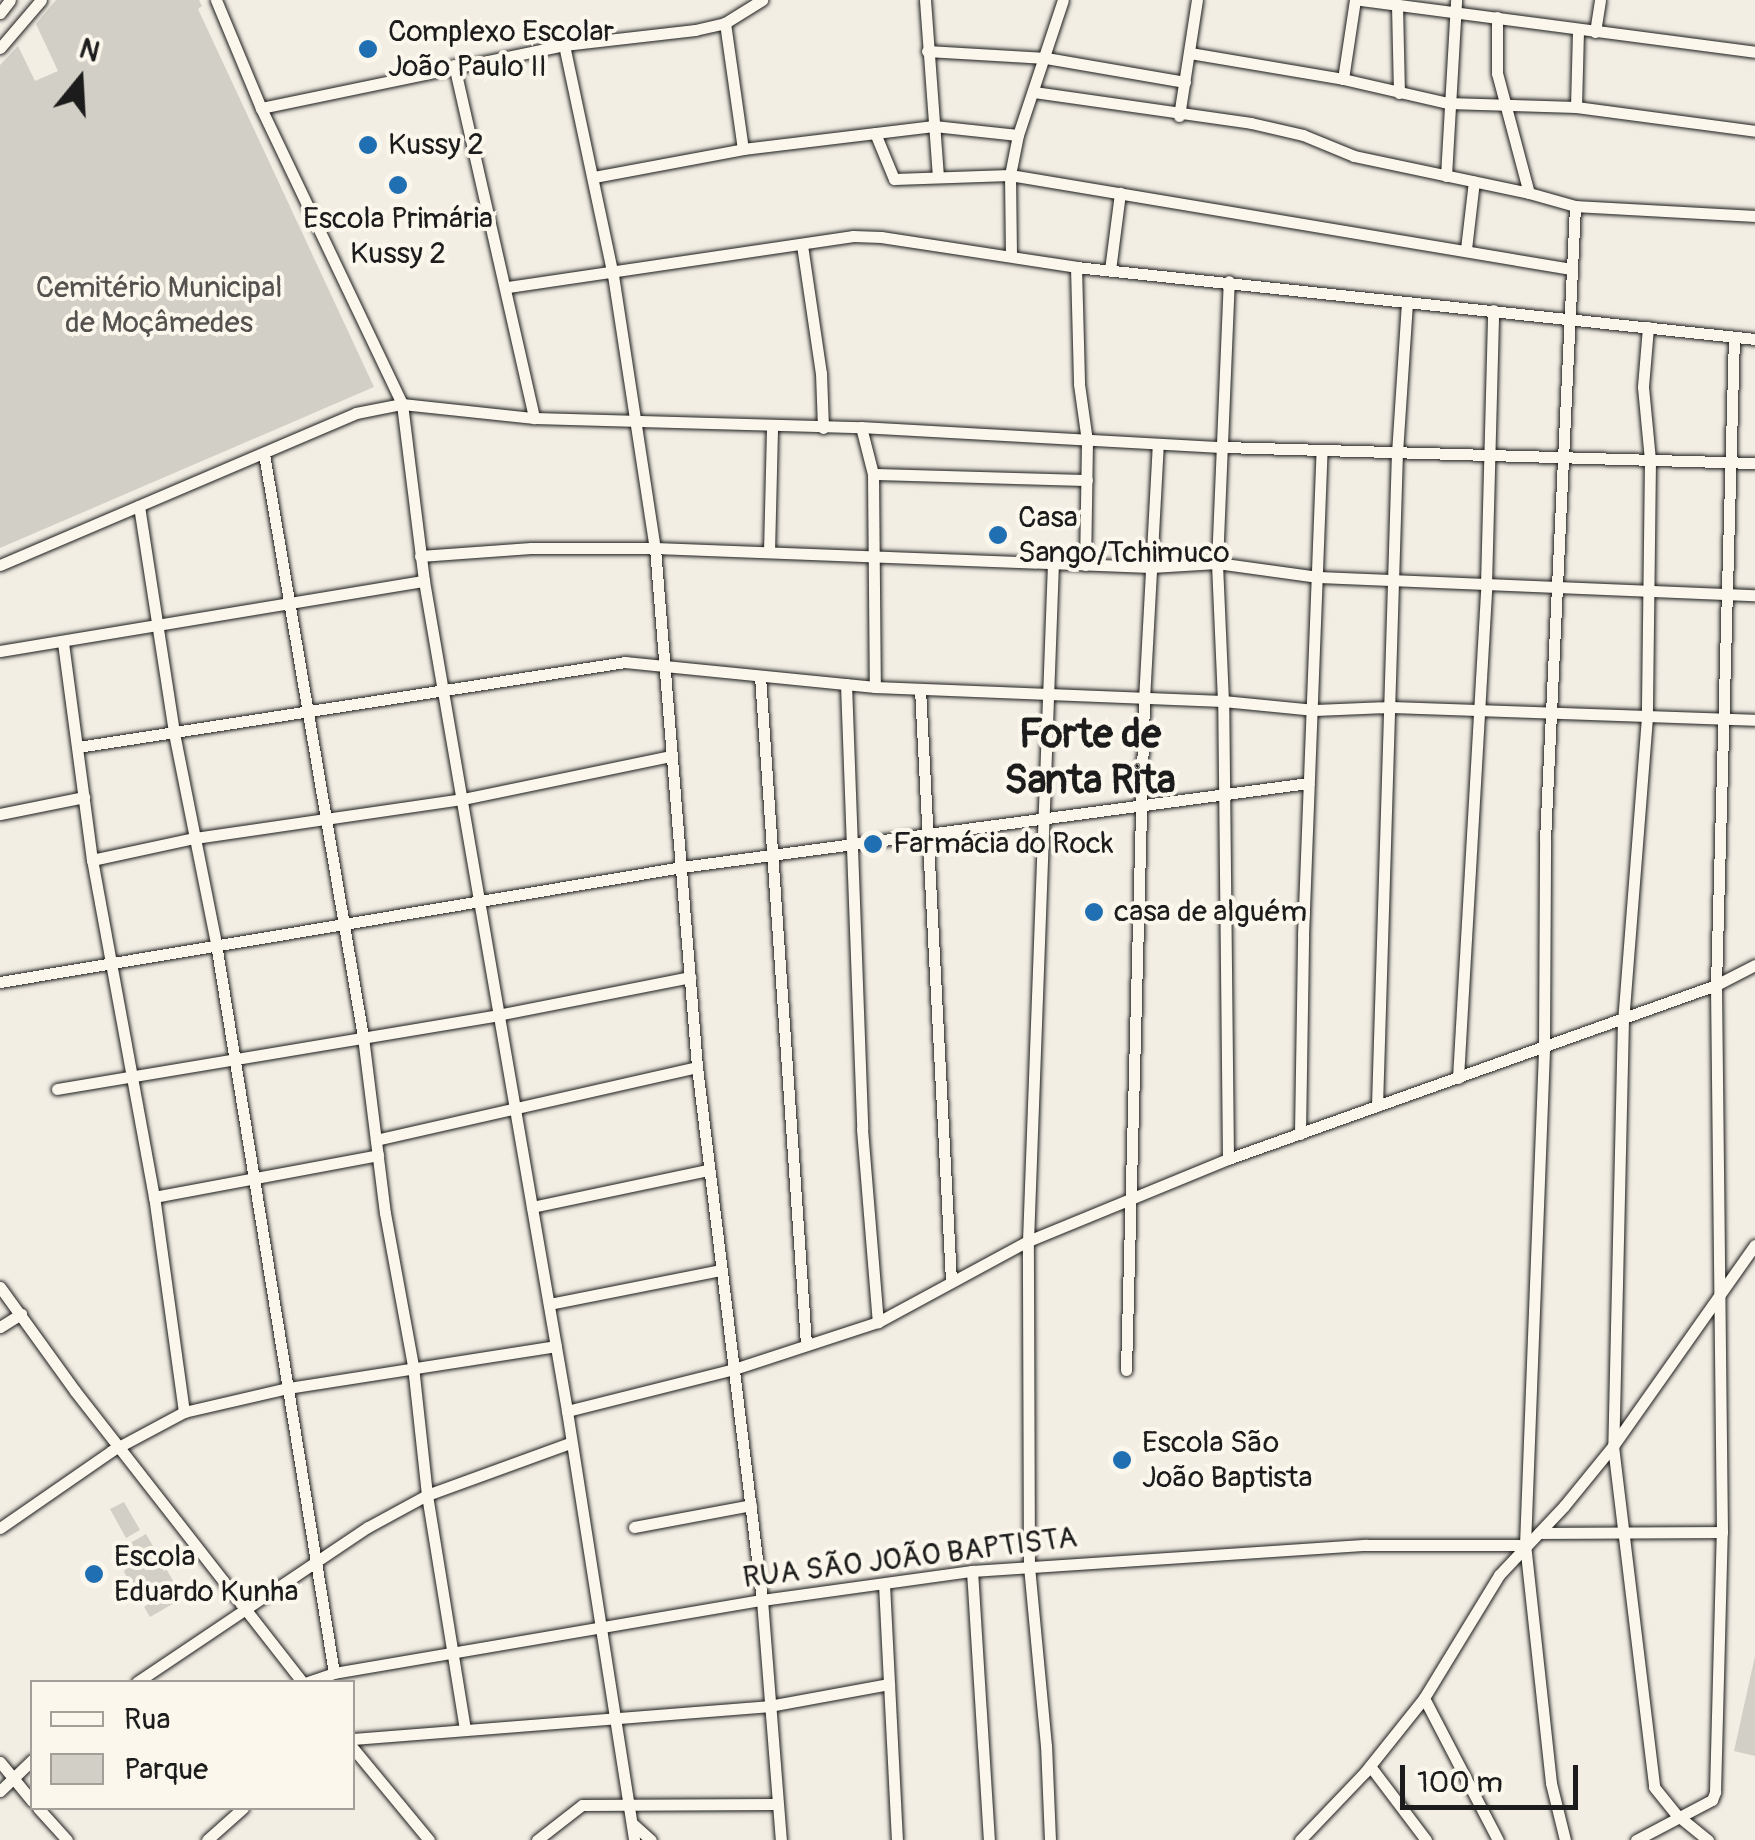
<!DOCTYPE html>
<html>
<head>
<meta charset="utf-8">
<style>
  body { margin:0 }
  #map { position:relative; width:1755px; height:1840px; overflow:hidden; background:#f2eee4; font-family:Pangolin,sans-serif }
  div>[style] { position:absolute }
  [style*='--x'] { left:calc(var(--x)*1px); top:calc(var(--y)*1px); width:calc(var(--w)*1px); rotate:calc(var(--a)*1deg) }
  .green>* { inset:0; background:#d2cfc6 }
  .roads { filter:drop-shadow(0 0 2px #1c1c1c) drop-shadow(0 0 2px #1c1c1c) }
  .minor>* { height:11px; margin:-5.5px; padding:0 5.5px; transform-origin:5.5px; border-radius:5.5px; background:#fbf7ec }
  .dots>* { width:28px; height:28px; translate:-50% -50%; box-sizing:border-box; border:5px solid #fbf7ec; border-radius:50% }
  span { translate:-50% -50%; white-space:nowrap; text-align:center; line-height:1.15; -webkit-text-stroke:8px #fbf7ec; paint-order:stroke }
  .poi-label { font-size:30px; color:#1c1c1c }
  .left { translate:0 -50%; text-align:left }
  .park-label { font-size:30px; color:#53524f }
  .street-label { font-size:30px; color:#1c1c1c }
  .district-label { font-size:40px; color:#1c1c1c; font-weight:700 }
  .legend { position:absolute; left:30px; top:1680px; width:325px; height:130px; box-sizing:border-box; background:#fbf7ec; border:2px solid #a29f99; margin:0; padding:12px 18px; list-style:none; font-size:30px; color:#1c1c1c }
  .legend li { display:flex; align-items:center; gap:20px; height:50px }
  .legend b { width:50px; border:2px solid #a29f99 }
  .north { position:absolute; left:30px; top:30px; width:100px; height:100px; -webkit-text-stroke:8px #fbf7ec; paint-order:stroke; rotate:18deg; font-size:28px; font-weight:700; line-height:40px; text-align:center; color:#1c1c1c }
  .north::after { content:''; display:block; margin:auto; width:35px; height:45px; background:#1c1c1c; clip-path:polygon(50% 0,100% 100%,50% 72%,0 100%) }
  .scale { position:absolute; left:1400px; top:1765px; width:178px; height:45px; box-sizing:border-box; border:5px solid #1c1c1c; border-top:0; padding-left:12px; font-size:30px; line-height:35px; white-space:nowrap; color:#1c1c1c; -webkit-text-stroke:8px #fbf7ec; paint-order:stroke }
</style>
</head>
<body>
<div id="map">
  <div class="green">
    <div style="clip-path:polygon(56px 0,199px 0,202px 6px,198px 9px,374px 387px,0 548px,0 65px,18px 46px,35px 81px,58px 71px,36px 24px)"></div>
    <div style="clip-path:polygon(124px 1502px,140px 1530px,126px 1538px,110px 1509px)"></div>
    <div style="clip-path:polygon(146px 1534px,183px 1598px,150px 1617px,113px 1553px)"></div>
    <div style="clip-path:polygon(1755px 1656px,1755px 1756px,1734px 1751px)"></div>
  </div>
  <div class="roads">
    <div class="minor">
      <div style="--x:216;--y:0;--w:117;--a:67.4"></div>
      <div style="--x:261;--y:108;--w:328;--a:64.5"></div>
      <div style="--x:402;--y:404;--w:178;--a:82.9"></div>
      <div style="--x:424;--y:581;--w:842;--a:80.22"></div>
      <div style="--x:567;--y:1411;--w:434;--a:81.1"></div>
      <div style="--x:925;--y:0;--w:176;--a:85.8"></div>
      <div style="--x:1361;--y:0;--w:397;--a:7.5"></div>
      <div style="--x:1397;--y:5;--w:88;--a:88.7"></div>
      <div style="--x:0;--y:13;--w:16;--a:-52"></div>
      <div style="--x:1497;--y:17;--w:56;--a:90"></div>
      <div style="--x:1497;--y:73;--w:124;--a:75.1"></div>
      <div style="--x:1529;--y:193;--w:48;--a:15.8"></div>
      <div style="--x:1575;--y:206;--w:180;--a:3.2"></div>
      <div style="--x:725;--y:23;--w:127;--a:81.9"></div>
      <div style="--x:1595;--y:32;--w:32;--a:-81"></div>
      <div style="--x:564;--y:45;--w:235;--a:78"></div>
      <div style="--x:613;--y:275;--w:276;--a:81.3"></div>
      <div style="--x:655;--y:548;--w:521;--a:85.37"></div>
      <div style="--x:697;--y:1067;--w:537;--a:83.05"></div>
      <div style="--x:762;--y:1600;--w:241;--a:85.5"></div>
      <div style="--x:0;--y:48;--w:63;--a:-49.5"></div>
      <div style="--x:927;--y:51;--w:119;--a:3.4"></div>
      <div style="--x:1046;--y:58;--w:141;--a:9.8"></div>
      <div style="--x:1190;--y:53;--w:155;--a:9.6"></div>
      <div style="--x:1343;--y:79;--w:108;--a:12.9"></div>
      <div style="--x:1448;--y:103;--w:128;--a:1.8"></div>
      <div style="--x:1576;--y:107;--w:181;--a:7.6"></div>
      <div style="--x:454;--y:65;--w:362;--a:77.2"></div>
      <div style="--x:1343;--y:79;--w:80;--a:-81.4"></div>
      <div style="--x:1034;--y:92;--w:219;--a:8.1"></div>
      <div style="--x:1251;--y:123;--w:53;--a:13"></div>
      <div style="--x:1303;--y:135;--w:55;--a:22.4"></div>
      <div style="--x:1354;--y:156;--w:179;--a:11.9"></div>
      <div style="--x:1576;--y:107;--w:77;--a:-88.5"></div>
      <div style="--x:261;--y:108;--w:309;--a:-11.7"></div>
      <div style="--x:564;--y:45;--w:132;--a:-6.5"></div>
      <div style="--x:695;--y:30;--w:31;--a:-13"></div>
      <div style="--x:725;--y:23;--w:44;--a:-31.9"></div>
      <div style="--x:1179;--y:116;--w:117;--a:-81.2"></div>
      <div style="--x:875;--y:133;--w:50;--a:67.6"></div>
      <div style="--x:894;--y:179;--w:116;--a:-2"></div>
      <div style="--x:1010;--y:175;--w:569;--a:9.51"></div>
      <div style="--x:1446;--y:176;--w:176;--a:-86.7"></div>
      <div style="--x:594;--y:177;--w:152;--a:-10.6"></div>
      <div style="--x:743;--y:149;--w:192;--a:-6.9"></div>
      <div style="--x:934;--y:126;--w:84;--a:6.1"></div>
      <div style="--x:802;--y:245;--w:129;--a:81.6"></div>
      <div style="--x:821;--y:373;--w:55;--a:87.9"></div>
      <div style="--x:1466;--y:249;--w:68;--a:-83.3"></div>
      <div style="--x:1011;--y:256;--w:81;--a:-90.7"></div>
      <div style="--x:1010;--y:175;--w:41;--a:-78.7"></div>
      <div style="--x:1018;--y:135;--w:142;--a:-71.6"></div>
      <div style="--x:1076;--y:267;--w:117;--a:88.5"></div>
      <div style="--x:1079;--y:384;--w:58;--a:82"></div>
      <div style="--x:1087;--y:441;--w:124;--a:90.9"></div>
      <div style="--x:1110;--y:270;--w:78;--a:-82.6"></div>
      <div style="--x:508;--y:287;--w:349;--a:-8.4"></div>
      <div style="--x:853;--y:236;--w:28;--a:2"></div>
      <div style="--x:881;--y:237;--w:197;--a:8.7"></div>
      <div style="--x:1076;--y:267;--w:683;--a:6.05"></div>
      <div style="--x:1648;--y:327;--w:60;--a:94.8"></div>
      <div style="--x:1643;--y:387;--w:73;--a:84.5"></div>
      <div style="--x:1650;--y:460;--w:257;--a:90.7"></div>
      <div style="--x:1647;--y:717;--w:303;--a:94.5"></div>
      <div style="--x:1623;--y:1019;--w:427;--a:91.3"></div>
      <div style="--x:1613;--y:1446;--w:343;--a:83.1"></div>
      <div style="--x:1654;--y:1787;--w:36;--a:51"></div>
      <div style="--x:1677;--y:1815;--w:40;--a:39"></div>
      <div style="--x:861;--y:427;--w:49;--a:75.7"></div>
      <div style="--x:873;--y:474;--w:213;--a:89.5"></div>
      <div style="--x:264;--y:454;--w:591;--a:80.36"></div>
      <div style="--x:363;--y:1037;--w:177;--a:82.9"></div>
      <div style="--x:385;--y:1213;--w:156;--a:79.6"></div>
      <div style="--x:413;--y:1366;--w:130;--a:83.8"></div>
      <div style="--x:427;--y:1495;--w:238;--a:80.8"></div>
      <div style="--x:873;--y:474;--w:214;--a:1.6"></div>
      <div style="--x:139;--y:506;--w:230;--a:81.2"></div>
      <div style="--x:174;--y:733;--w:215;--a:78.7"></div>
      <div style="--x:216;--y:944;--w:738;--a:80.81"></div>
      <div style="--x:769;--y:552;--w:127;--a:-88.6"></div>
      <div style="--x:420;--y:556;--w:111;--a:-4.1"></div>
      <div style="--x:531;--y:548;--w:124;--a:0"></div>
      <div style="--x:655;--y:548;--w:496;--a:2.2"></div>
      <div style="--x:1151;--y:567;--w:66;--a:-3.5"></div>
      <div style="--x:1217;--y:563;--w:102;--a:7.9"></div>
      <div style="--x:1318;--y:577;--w:437;--a:2.4"></div>
      <div style="--x:0;--y:565;--w:387;--a:-23.1"></div>
      <div style="--x:356;--y:413;--w:47;--a:-11.1"></div>
      <div style="--x:402;--y:404;--w:133;--a:6.1"></div>
      <div style="--x:534;--y:418;--w:327;--a:1.6"></div>
      <div style="--x:861;--y:427;--w:364;--a:3.2"></div>
      <div style="--x:1224;--y:447;--w:531;--a:1.73"></div>
      <div style="--x:0;--y:651;--w:430;--a:-9.4"></div>
      <div style="--x:760;--y:676;--w:670;--a:86.06"></div>
      <div style="--x:846;--y:684;--w:445;--a:87.9"></div>
      <div style="--x:862;--y:1129;--w:194;--a:85.3"></div>
      <div style="--x:920;--y:689;--w:593;--a:87"></div>
      <div style="--x:78;--y:747;--w:554;--a:-8.83"></div>
      <div style="--x:625;--y:662;--w:251;--a:5.7"></div>
      <div style="--x:875;--y:687;--w:348;--a:2.3"></div>
      <div style="--x:1223;--y:701;--w:92;--a:5.6"></div>
      <div style="--x:1315;--y:710;--w:75;--a:-2.3"></div>
      <div style="--x:1390;--y:707;--w:365;--a:2"></div>
      <div style="--x:0;--y:814;--w:86;--a:-11.4"></div>
      <div style="--x:92;--y:860;--w:105;--a:-12.1"></div>
      <div style="--x:195;--y:838;--w:271;--a:-8.3"></div>
      <div style="--x:463;--y:799;--w:212;--a:-11.7"></div>
      <div style="--x:0;--y:982;--w:692;--a:-9.57"></div>
      <div style="--x:682;--y:867;--w:632;--a:-7.64"></div>
      <div style="--x:1458;--y:1078;--w:494;--a:-86.7"></div>
      <div style="--x:1486;--y:585;--w:275;--a:-88.5"></div>
      <div style="--x:57;--y:1089;--w:446;--a:-9.5"></div>
      <div style="--x:497;--y:1015;--w:197;--a:-11.1"></div>
      <div style="--x:1377;--y:1106;--w:653;--a:-88.25"></div>
      <div style="--x:1397;--y:453;--w:151;--a:-86.2"></div>
      <div style="--x:1300;--y:1134;--w:199;--a:-89.1"></div>
      <div style="--x:1303;--y:935;--w:484;--a:-87.8"></div>
      <div style="--x:376;--y:1140;--w:329;--a:-12.8"></div>
      <div style="--x:1228;--y:1159;--w:458;--a:-90.6"></div>
      <div style="--x:1223;--y:701;--w:138;--a:-92.5"></div>
      <div style="--x:1217;--y:563;--w:282;--a:-87.6"></div>
      <div style="--x:154;--y:1197;--w:228;--a:-10.6"></div>
      <div style="--x:532;--y:1207;--w:180;--a:-11.9"></div>
      <div style="--x:0;--y:1287;--w:128;--a:54.2"></div>
      <div style="--x:75;--y:1391;--w:369;--a:52"></div>
      <div style="--x:549;--y:1304;--w:174;--a:-11.2"></div>
      <div style="--x:0;--y:1327;--w:25;--a:-32"></div>
      <div style="--x:1126;--y:1370;--w:670;--a:-88.46"></div>
      <div style="--x:1144;--y:700;--w:256;--a:-86.9"></div>
      <div style="--x:567;--y:1411;--w:172;--a:-14.1"></div>
      <div style="--x:734;--y:1369;--w:151;--a:-18.1"></div>
      <div style="--x:878;--y:1322;--w:170;--a:-28.4"></div>
      <div style="--x:1028;--y:1241;--w:216;--a:-22.3"></div>
      <div style="--x:1228;--y:1159;--w:518;--a:-19.62"></div>
      <div style="--x:1716;--y:985;--w:44;--a:-27.1"></div>
      <div style="--x:184;--y:1412;--w:107;--a:-13"></div>
      <div style="--x:288;--y:1388;--w:271;--a:-8.9"></div>
      <div style="--x:634;--y:1527;--w:119;--a:-10.6"></div>
      <div style="--x:0;--y:1528;--w:135;--a:-34.7"></div>
      <div style="--x:111;--y:1451;--w:83;--a:-28.1"></div>
      <div style="--x:184;--y:1412;--w:217;--a:-97.9"></div>
      <div style="--x:154;--y:1197;--w:343;--a:-100.4"></div>
      <div style="--x:92;--y:860;--w:219;--a:-97.6"></div>
      <div style="--x:1539;--y:1533;--w:183;--a:-0.3"></div>
      <div style="--x:972;--y:1571;--w:270;--a:86.4"></div>
      <div style="--x:884;--y:1584;--w:256;--a:87.1"></div>
      <div style="--x:137;--y:1682;--w:278;--a:-33.9"></div>
      <div style="--x:368;--y:1527;--w:67;--a:-28.5"></div>
      <div style="--x:427;--y:1495;--w:152;--a:-20"></div>
      <div style="--x:308;--y:1682;--w:28;--a:-19"></div>
      <div style="--x:334;--y:1673;--w:434;--a:-9.7"></div>
      <div style="--x:762;--y:1600;--w:212;--a:-7.9"></div>
      <div style="--x:972;--y:1571;--w:395;--a:-3.8"></div>
      <div style="--x:1366;--y:1545;--w:159;--a:0"></div>
      <div style="--x:1424;--y:1698;--w:160;--a:62.5"></div>
      <div style="--x:352;--y:1739;--w:418;--a:-4.5"></div>
      <div style="--x:769;--y:1706;--w:122;--a:-10.4"></div>
      <div style="--x:352;--y:1747;--w:121;--a:50.4"></div>
      <div style="--x:0;--y:1762;--w:50;--a:50.6"></div>
      <div style="--x:1370;--y:1766;--w:93;--a:52.9"></div>
      <div style="--x:0;--y:1791;--w:45;--a:-44.1"></div>
      <div style="--x:38;--y:1808;--w:43;--a:47.8"></div>
      <div style="--x:633;--y:1824;--w:24;--a:42"></div>
      <div style="--x:207;--y:1840;--w:48;--a:-41.6"></div>
      <div style="--x:537;--y:1840;--w:57;--a:-37.9"></div>
      <div style="--x:582;--y:1805;--w:193;--a:-0.3"></div>
      <div style="--x:1050;--y:1840;--w:94;--a:-92.4"></div>
      <div style="--x:1046;--y:1746;--w:181;--a:-95.4"></div>
      <div style="--x:1029;--y:1566;--w:325;--a:-90.2"></div>
      <div style="--x:1028;--y:1241;--w:679;--a:-87.89"></div>
      <div style="--x:1300;--y:1840;--w:94;--a:-46.3"></div>
      <div style="--x:1365;--y:1772;--w:95;--a:-51.4"></div>
      <div style="--x:1424;--y:1698;--w:144;--a:-58.6"></div>
      <div style="--x:1499;--y:1575;--w:95;--a:-46.7"></div>
      <div style="--x:1564;--y:1506;--w:77;--a:-50.8"></div>
      <div style="--x:1613;--y:1446;--w:246;--a:-54.8"></div>
      <div style="--x:1565;--y:1840;--w:59;--a:-103.8"></div>
      <div style="--x:1551;--y:1783;--w:239;--a:-96.2"></div>
      <div style="--x:1525;--y:1545;--w:498;--a:-87.8"></div>
      <div style="--x:1544;--y:1047;--w:207;--a:-89.7"></div>
      <div style="--x:1545;--y:840;--w:635;--a:-87.29"></div>
      <div style="--x:1636;--y:1840;--w:86;--a:-27.8"></div>
      <div style="--x:1712;--y:1800;--w:9;--a:-69"></div>
      <div style="--x:1715;--y:1792;--w:260;--a:-88.5"></div>
      <div style="--x:1722;--y:1532;--w:547;--a:-90.63"></div>
      <div style="--x:1716;--y:985;--w:647;--a:-88.41"></div>
    </div>
  </div>
  <div class="dots">
    <div style="left:368px;top:49px;background:#1f6fb2"></div>
    <div style="left:368px;top:145px;background:#1f6fb2"></div>
    <div style="left:398px;top:185px;background:#1f6fb2"></div>
    <div style="left:998px;top:535px;background:#1f6fb2"></div>
    <div style="left:873px;top:844px;background:#1f6fb2"></div>
    <div style="left:1094px;top:912px;background:#1f6fb2"></div>
    <div style="left:1122px;top:1460px;background:#1f6fb2"></div>
    <div style="left:94px;top:1574px;background:#1f6fb2"></div>
  </div>
  <div class="poi-label">
    <span class="left" style="left:388px;top:49px">Complexo Escolar<br>João Paulo II</span>
    <span class="left" style="left:388px;top:145px">Kussy 2</span>
    <span style="left:398px;top:236px">Escola Primária<br>Kussy 2</span>
    <span class="left" style="left:1018px;top:535px">Casa<br>Sango/Tchimuco</span>
    <span class="left" style="left:893px;top:844px">Farmácia do Rock</span>
    <span class="left" style="left:1114px;top:912px">casa de alguém</span>
    <span class="left" style="left:1142px;top:1460px">Escola São<br>João Baptista</span>
    <span class="left" style="left:114px;top:1574px">Escola<br>Eduardo Kunha</span>
  </div>
  <div class="park-label">
    <span style="left:159px;top:305px">Cemitério Municipal<br>de Moçâmedes</span>
  </div>
  <div class="street-label">
    <span style="left:910px;top:1558px;rotate:-7deg">RUA SÃO JOÃO BAPTISTA</span>
  </div>
  <div class="district-label">
    <span style="left:1090px;top:758px">Forte de<br>Santa Rita</span>
  </div>
  <ul class="legend">
  <li><b style="height:12px;background:#fbf7ec"></b>Rua</li>
  <li><b style="height:28px;background:#d2cfc6"></b>Parque</li>
  </ul>
  <div class="north">N</div>
  <div class="scale">100 m</div>
</div>
</body>
</html>
